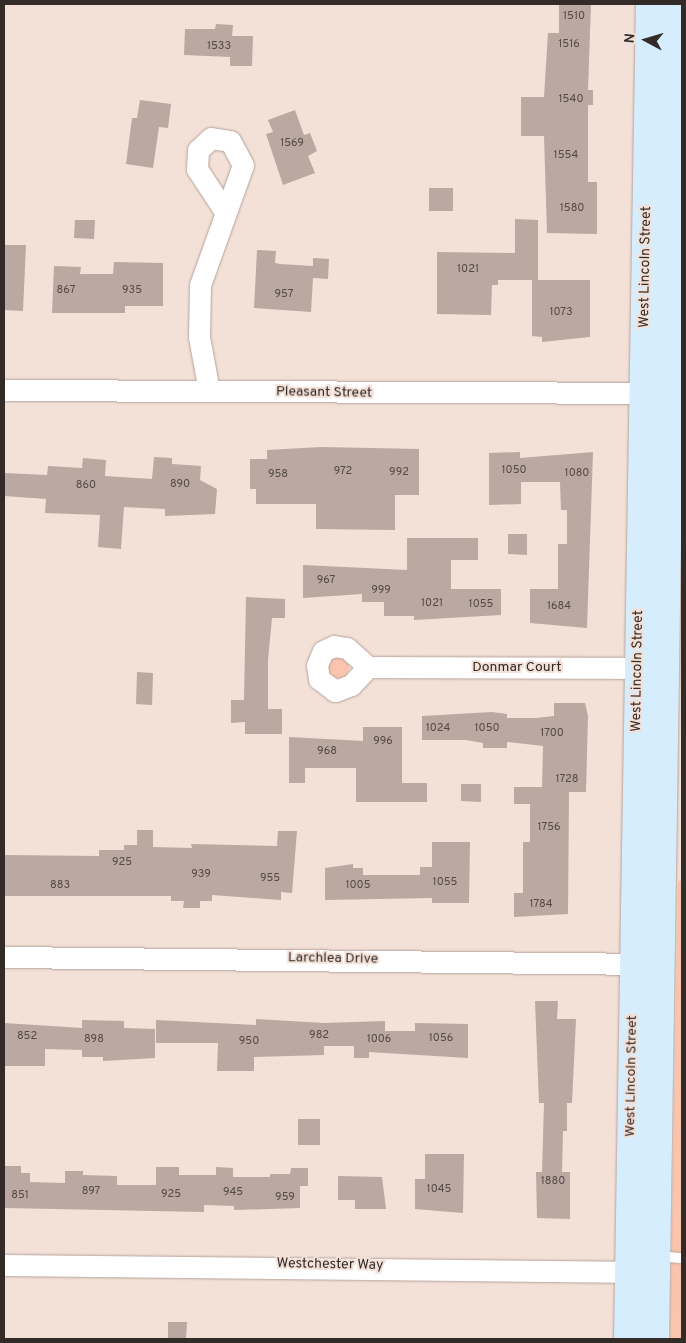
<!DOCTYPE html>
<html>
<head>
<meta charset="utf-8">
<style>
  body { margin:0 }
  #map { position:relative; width:686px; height:1343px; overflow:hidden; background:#f3e0d7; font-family:Overpass,sans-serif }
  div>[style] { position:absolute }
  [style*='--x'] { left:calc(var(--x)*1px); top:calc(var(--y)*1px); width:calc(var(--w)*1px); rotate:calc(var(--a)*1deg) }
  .green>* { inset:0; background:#fbc4ad }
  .round { border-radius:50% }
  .building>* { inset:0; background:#baa8a1 }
  .roads { filter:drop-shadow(0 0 1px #b5a39b) drop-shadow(0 0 1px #b5a39b) }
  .lane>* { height:10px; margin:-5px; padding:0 5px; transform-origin:5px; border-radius:5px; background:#fff }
  .street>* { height:21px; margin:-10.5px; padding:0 10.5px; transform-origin:10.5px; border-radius:10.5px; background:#fff }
  .secondary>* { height:28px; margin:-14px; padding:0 14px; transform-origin:14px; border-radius:14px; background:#d6edfe }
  span { translate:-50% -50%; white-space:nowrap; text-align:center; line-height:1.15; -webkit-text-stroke:4px #f3e0d7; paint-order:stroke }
  .number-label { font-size:11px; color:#544a46 }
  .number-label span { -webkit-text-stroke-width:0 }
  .street-label { font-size:14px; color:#322b28 }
  .frame { position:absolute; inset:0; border:5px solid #322b28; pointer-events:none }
  .north { position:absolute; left:621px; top:15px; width:50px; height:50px; -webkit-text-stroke:4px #f3e0d7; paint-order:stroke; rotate:276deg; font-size:14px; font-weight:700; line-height:20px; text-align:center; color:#322b28 }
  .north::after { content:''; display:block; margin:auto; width:18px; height:22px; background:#322b28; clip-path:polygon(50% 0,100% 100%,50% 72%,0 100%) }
</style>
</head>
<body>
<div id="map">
  <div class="green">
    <div class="round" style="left:327px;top:656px;width:22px;height:22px"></div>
    <div style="clip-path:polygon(678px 881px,682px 881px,682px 1339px,670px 1339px)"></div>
  </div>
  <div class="building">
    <div style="clip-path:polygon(559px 4px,591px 4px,588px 90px,593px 90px,593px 105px,588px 105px,588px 182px,597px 182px,597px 234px,547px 233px,544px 136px,521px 136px,521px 97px,544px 97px,548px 33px,559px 33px)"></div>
    <div style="clip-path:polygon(216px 24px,233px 25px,232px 36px,253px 36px,252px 66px,230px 66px,230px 57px,184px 55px,185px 29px,215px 29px)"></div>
    <div style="clip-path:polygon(140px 100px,171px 104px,168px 128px,159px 127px,153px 168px,126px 164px,132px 118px,137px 118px)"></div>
    <div style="clip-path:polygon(295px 110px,304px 135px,310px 133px,317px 151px,308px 156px,315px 173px,283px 185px,266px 134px,273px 132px,268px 120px)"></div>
    <div style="clip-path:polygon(429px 188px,453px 188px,453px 211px,429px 211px)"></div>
    <div style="clip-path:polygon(515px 219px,538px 220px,538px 280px,498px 280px,498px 285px,492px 285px,491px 315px,437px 314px,437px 252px,515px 253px)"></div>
    <div style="clip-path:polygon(75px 220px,95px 220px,94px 239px,74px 238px)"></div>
    <div style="clip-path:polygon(5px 245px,26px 245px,23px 311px,4px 310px)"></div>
    <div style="clip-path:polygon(257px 250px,276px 251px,275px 263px,280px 264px,313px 266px,313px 258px,329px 259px,328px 279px,313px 278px,311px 312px,254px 308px)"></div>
    <div style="clip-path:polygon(114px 262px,163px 263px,163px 306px,125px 306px,125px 313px,52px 313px,54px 266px,81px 267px,80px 274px,113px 274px)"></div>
    <div style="clip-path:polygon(532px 280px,590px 280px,590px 337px,542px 342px,542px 337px,532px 336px)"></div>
    <div style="clip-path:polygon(321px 447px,419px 449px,419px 495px,395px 495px,395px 530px,316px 529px,316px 504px,256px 504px,256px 489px,250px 489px,250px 459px,267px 459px,267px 450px)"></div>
    <div style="clip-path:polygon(520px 452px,520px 458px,593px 452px,587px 628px,530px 623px,530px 589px,558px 589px,558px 544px,567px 544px,567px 510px,561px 510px,560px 482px,521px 482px,521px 504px,489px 505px,489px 453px)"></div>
    <div style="clip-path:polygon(154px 457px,172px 458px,172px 464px,201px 466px,200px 480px,217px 489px,215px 514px,165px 516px,165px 509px,124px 507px,121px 549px,98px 547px,100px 515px,45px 513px,46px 499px,4px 496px,4px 473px,47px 475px,48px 466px,82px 468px,83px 458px,106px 460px,105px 476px,152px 479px)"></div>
    <div style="clip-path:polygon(508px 534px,527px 534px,527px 555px,508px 554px)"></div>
    <div style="clip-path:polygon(407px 538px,478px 538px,478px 560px,451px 560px,451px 589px,501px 589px,501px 615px,414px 620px,414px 616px,384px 616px,384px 602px,362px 602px,362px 594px,303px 598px,303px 565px,407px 570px)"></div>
    <div style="clip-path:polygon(246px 597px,285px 599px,285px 618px,272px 618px,268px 660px,268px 709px,282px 709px,282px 734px,245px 734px,245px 722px,231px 723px,231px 700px,244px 700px)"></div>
    <div style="clip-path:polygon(137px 672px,153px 673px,152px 705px,136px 704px)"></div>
    <div style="clip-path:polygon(554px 703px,585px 703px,588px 716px,586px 792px,569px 792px,568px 914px,514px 917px,514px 893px,523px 893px,523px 842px,530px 842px,530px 804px,514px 804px,514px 787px,542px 787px,543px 746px,507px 742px,507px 748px,483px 748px,483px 743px,466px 740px,422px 740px,422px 716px,492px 712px,507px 714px,507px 718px,536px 718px,554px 716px)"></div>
    <div style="clip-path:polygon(363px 727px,402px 727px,402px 783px,427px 783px,427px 802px,356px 802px,356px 768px,305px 768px,305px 783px,289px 783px,289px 737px,363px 741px)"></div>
    <div style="clip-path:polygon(461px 784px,481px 784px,481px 802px,461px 801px)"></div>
    <div style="clip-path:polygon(137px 830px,153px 830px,153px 847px,192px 848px,191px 844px,277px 846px,278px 831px,297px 831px,292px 893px,281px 892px,281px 900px,212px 895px,212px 901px,200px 901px,200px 908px,183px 908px,184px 901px,171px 901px,171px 896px,4px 896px,4px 855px,99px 856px,99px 850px,124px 850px,124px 845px,137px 845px)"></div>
    <div style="clip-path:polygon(432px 842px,470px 842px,469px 903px,432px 903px,432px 898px,325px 900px,325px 868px,353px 864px,353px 868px,363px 868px,363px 875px,420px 875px,420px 867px,432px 867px)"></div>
    <div style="clip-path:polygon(535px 1001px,558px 1001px,557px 1019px,576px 1019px,572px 1103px,567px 1103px,567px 1131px,563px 1131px,562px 1172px,570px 1172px,570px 1219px,537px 1218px,536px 1172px,542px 1172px,544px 1103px,539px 1103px)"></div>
    <div style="clip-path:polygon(256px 1019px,324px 1023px,385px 1021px,385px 1031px,415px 1031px,415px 1023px,468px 1024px,468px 1058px,369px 1052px,369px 1058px,354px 1058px,354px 1046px,324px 1046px,324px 1055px,254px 1057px,254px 1071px,217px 1071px,218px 1043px,156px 1043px,156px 1020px,256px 1025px)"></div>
    <div style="clip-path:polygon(82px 1020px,124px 1021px,124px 1028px,155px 1029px,155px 1058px,103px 1061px,103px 1057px,82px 1057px,82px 1050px,45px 1049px,45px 1066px,4px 1066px,4px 1023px,82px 1028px)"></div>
    <div style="clip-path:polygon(298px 1119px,320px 1119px,320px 1145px,298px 1145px)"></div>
    <div style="clip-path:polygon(425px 1154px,464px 1154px,463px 1213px,415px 1209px,415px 1179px,425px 1179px)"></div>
    <div style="clip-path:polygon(4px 1166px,21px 1166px,21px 1173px,30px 1173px,30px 1182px,65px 1183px,65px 1171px,83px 1171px,83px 1175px,117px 1176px,117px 1185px,156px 1185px,156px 1167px,179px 1167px,179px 1175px,216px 1175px,216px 1167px,233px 1168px,233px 1177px,270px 1177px,270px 1174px,290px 1174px,291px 1168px,308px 1168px,308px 1186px,300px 1186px,300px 1208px,234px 1210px,234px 1206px,204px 1205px,204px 1212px,4px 1208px)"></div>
    <div style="clip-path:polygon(338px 1176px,382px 1177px,386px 1209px,355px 1209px,355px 1200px,338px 1200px)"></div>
    <div style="clip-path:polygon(168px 1322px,187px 1322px,186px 1339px,168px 1339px)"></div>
  </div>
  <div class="roads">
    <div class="lane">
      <div style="--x:657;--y:1256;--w:25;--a:5"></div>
    </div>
    <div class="street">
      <div style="--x:4;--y:390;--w:654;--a:0.26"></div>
      <div style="--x:209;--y:391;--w:55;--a:-100.5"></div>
      <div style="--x:199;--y:337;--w:52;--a:-88.9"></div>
      <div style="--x:200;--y:285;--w:127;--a:-70.3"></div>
      <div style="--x:243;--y:165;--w:27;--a:-118"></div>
      <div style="--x:230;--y:141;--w:19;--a:-171"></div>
      <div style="--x:211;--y:138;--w:18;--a:137"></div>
      <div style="--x:198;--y:150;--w:19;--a:93"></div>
      <div style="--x:197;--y:169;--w:49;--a:56.6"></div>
      <div style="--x:368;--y:667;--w:25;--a:133"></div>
      <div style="--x:351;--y:685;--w:17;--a:159"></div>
      <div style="--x:335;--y:691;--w:20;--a:-143"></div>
      <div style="--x:319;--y:679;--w:14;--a:-98"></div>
      <div style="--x:317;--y:665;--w:15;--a:-67"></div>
      <div style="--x:323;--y:651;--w:12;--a:-24"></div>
      <div style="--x:334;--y:646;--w:13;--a:9"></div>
      <div style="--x:347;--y:648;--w:28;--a:42"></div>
      <div style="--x:368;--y:667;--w:287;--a:0.2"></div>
      <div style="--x:4;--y:957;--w:644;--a:0.62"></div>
      <div style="--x:4;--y:1265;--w:639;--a:0.63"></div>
    </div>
    <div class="secondary">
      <div style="--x:628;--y:1339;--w:1335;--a:-89.06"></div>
      <div style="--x:655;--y:1339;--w:1335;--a:-89.14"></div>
    </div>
  </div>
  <div class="number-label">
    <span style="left:574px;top:16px">1510</span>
    <span style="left:569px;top:44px">1516</span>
    <span style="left:219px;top:46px">1533</span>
    <span style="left:571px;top:99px">1540</span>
    <span style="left:292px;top:143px">1569</span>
    <span style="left:566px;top:155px">1554</span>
    <span style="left:572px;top:208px">1580</span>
    <span style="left:468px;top:269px">1021</span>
    <span style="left:66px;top:290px">867</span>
    <span style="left:132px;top:290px">935</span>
    <span style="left:284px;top:294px">957</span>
    <span style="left:561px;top:312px">1073</span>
    <span style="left:514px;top:470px">1050</span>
    <span style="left:343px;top:471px">972</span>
    <span style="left:399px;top:472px">992</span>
    <span style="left:577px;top:473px">1080</span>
    <span style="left:278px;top:474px">958</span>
    <span style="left:180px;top:484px">890</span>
    <span style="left:86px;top:485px">860</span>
    <span style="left:326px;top:580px">967</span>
    <span style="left:381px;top:590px">999</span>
    <span style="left:432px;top:603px">1021</span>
    <span style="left:481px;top:604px">1055</span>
    <span style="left:559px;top:606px">1684</span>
    <span style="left:438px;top:728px">1024</span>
    <span style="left:487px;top:728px">1050</span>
    <span style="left:552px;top:733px">1700</span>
    <span style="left:383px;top:741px">996</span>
    <span style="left:327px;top:751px">968</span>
    <span style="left:567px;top:779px">1728</span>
    <span style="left:549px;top:827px">1756</span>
    <span style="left:122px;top:862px">925</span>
    <span style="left:201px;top:874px">939</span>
    <span style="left:270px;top:878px">955</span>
    <span style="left:445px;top:882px">1055</span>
    <span style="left:60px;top:885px">883</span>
    <span style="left:358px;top:885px">1005</span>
    <span style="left:541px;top:904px">1784</span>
    <span style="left:319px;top:1035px">982</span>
    <span style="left:27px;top:1036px">852</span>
    <span style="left:441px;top:1038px">1056</span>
    <span style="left:94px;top:1039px">898</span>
    <span style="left:379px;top:1039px">1006</span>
    <span style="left:249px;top:1041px">950</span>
    <span style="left:553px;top:1181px">1880</span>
    <span style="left:439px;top:1189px">1045</span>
    <span style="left:91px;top:1191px">897</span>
    <span style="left:233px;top:1192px">945</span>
    <span style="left:171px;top:1194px">925</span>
    <span style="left:20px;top:1195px">851</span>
    <span style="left:285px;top:1197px">959</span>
  </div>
  <div class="street-label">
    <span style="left:646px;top:267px;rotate:-89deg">West Lincoln Street</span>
    <span style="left:324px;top:393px;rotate:1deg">Pleasant Street</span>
    <span style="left:517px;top:668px">Donmar Court</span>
    <span style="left:638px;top:671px;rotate:-89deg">West Lincoln Street</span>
    <span style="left:333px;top:959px;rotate:1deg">Larchlea Drive</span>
    <span style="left:632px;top:1076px;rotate:-89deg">West Lincoln Street</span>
    <span style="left:330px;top:1265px;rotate:1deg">Westchester Way</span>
  </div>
  <div class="frame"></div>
  <div class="north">N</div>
</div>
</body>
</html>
